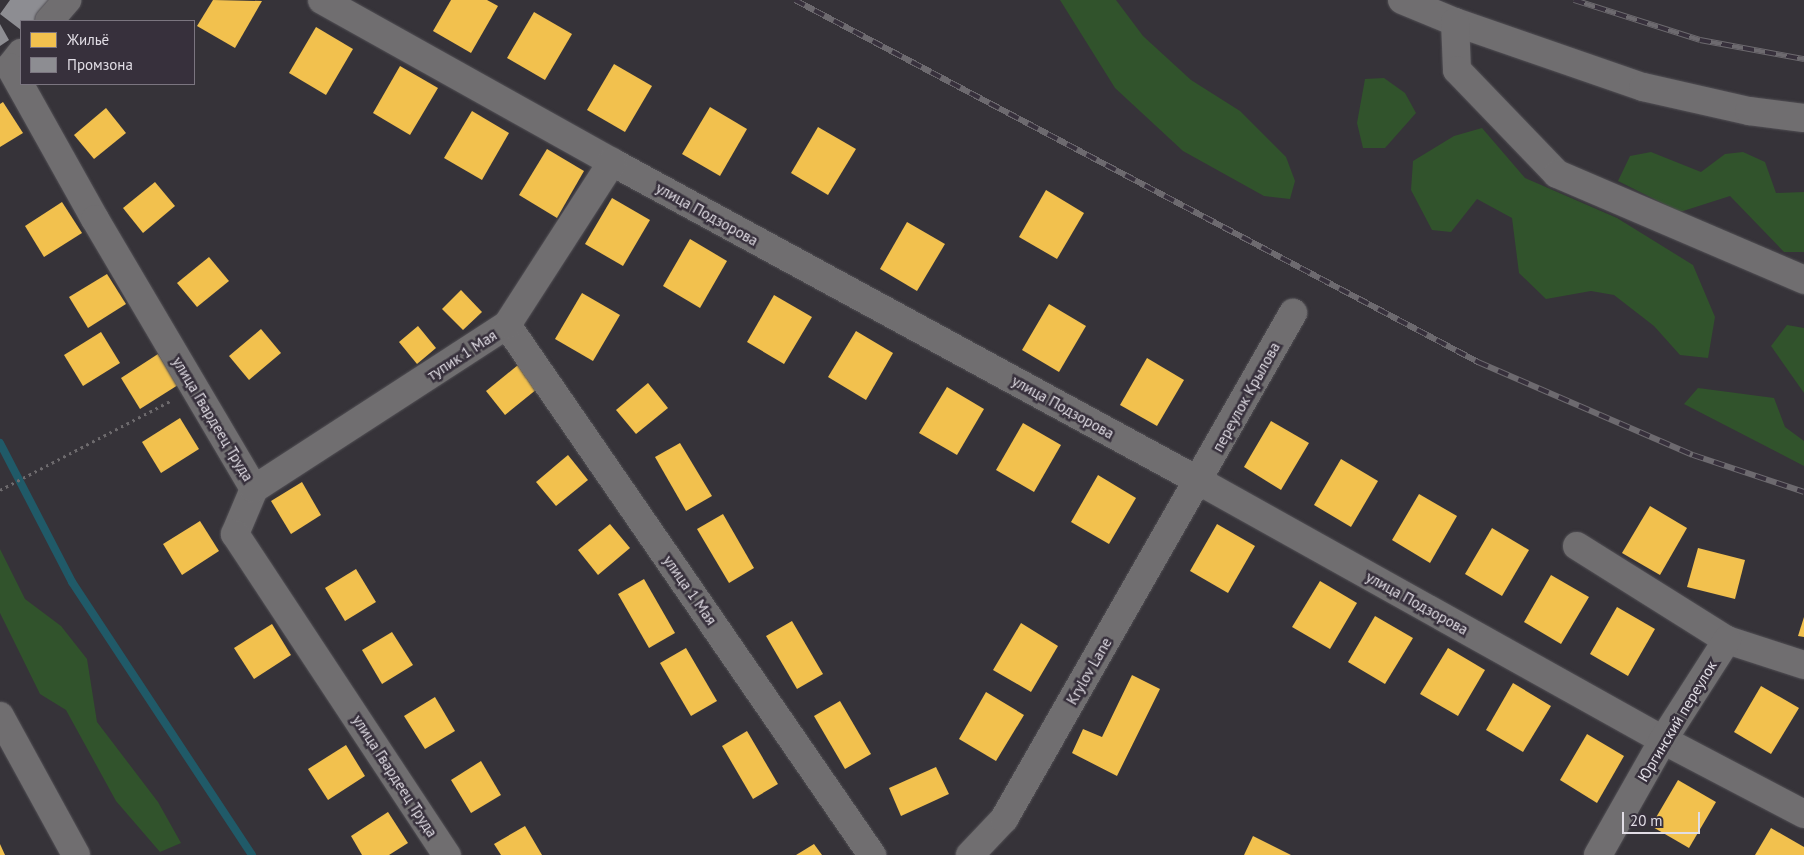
<!DOCTYPE html>
<html>
<head>
<meta charset="utf-8">
<style>
  body { margin:0 }
  #map { position:relative; width:1804px; height:855px; overflow:hidden; background:#363339; font-family:"PT Sans",sans-serif }
  div>[style] { position:absolute }
  [style*='--x'] { left:calc(var(--x)*1px); top:calc(var(--y)*1px); width:calc(var(--w)*1px); rotate:calc(var(--a)*1deg) }
  .green>* { inset:0; background:#31532c }
  .homes>* { inset:0; background:#f2c14e }
  .industry>* { inset:0; background:#8d8d92 }
  .stream>* { height:8px; margin:-4px; padding:0 4px; transform-origin:4px; border-radius:4px; background:#205a68 }
  .path>* { height:3px; margin-top:-1.5px; transform-origin:0; background:repeating-linear-gradient(90deg,#6d6a6d 0 2.5px,transparent 0 6.5px) }
  .roads { filter:drop-shadow(0 0 1px #514f54) drop-shadow(0 0 1px #514f54) }
  .minor>* { height:28px; margin:-14px; padding:0 14px; transform-origin:14px; border-radius:14px; background:#706e70 }
  .rail>* { height:5.5px; margin-top:-2.75px; transform-origin:0; background:repeating-linear-gradient(90deg,#37303c 0 11px,#6d6a6f 0 22px); box-sizing:border-box; border-block:1px solid #6d6a6f }
  span { translate:-50% -50%; white-space:nowrap; text-align:center; line-height:1.15; -webkit-text-stroke:5px #37303c; paint-order:stroke }
  .street-label { font-size:15px; color:#e1dde5 }
  .legend { position:absolute; left:20px; top:20px; width:175px; height:65px; box-sizing:border-box; background:#37303c; border:1px solid #7b7580; margin:0; padding:6px 9px; list-style:none; font-size:15px; color:#e1dde5 }
  .legend li { display:flex; align-items:center; gap:10px; height:25px }
  .legend b { width:25px; border:1px solid #7b7580 }
  .scale { position:absolute; left:1622px; top:812px; width:78px; height:22px; box-sizing:border-box; border:2px solid #e1dde5; border-top:0; padding-left:6px; font-size:15px; line-height:18px; white-space:nowrap; color:#e1dde5; -webkit-text-stroke:4px #37303c; paint-order:stroke }
</style>
</head>
<body>
<div id="map">
  <div class="green">
    <div style="clip-path:polygon(1060px 0,1116px 0,1143px 36px,1191px 80px,1240px 111px,1286px 157px,1295px 181px,1290px 199px,1264px 196px,1183px 151px,1115px 88px)"></div>
    <div style="clip-path:polygon(1384px 78px,1405px 93px,1416px 113px,1385px 148px,1363px 148px,1357px 123px,1365px 79px)"></div>
    <div style="clip-path:polygon(1482px 128px,1525px 178px,1617px 218px,1693px 265px,1715px 317px,1708px 358px,1680px 355px,1654px 326px,1614px 295px,1591px 291px,1546px 299px,1519px 273px,1512px 218px,1477px 199px,1451px 232px,1432px 230px,1411px 190px,1413px 161px,1454px 136px)"></div>
    <div style="clip-path:polygon(1651px 152px,1701px 172px,1725px 154px,1743px 152px,1765px 162px,1776px 193px,1804px 192px,1804px 252px,1784px 252px,1730px 196px,1680px 212px,1618px 181px,1630px 156px)"></div>
    <div style="clip-path:polygon(1787px 325px,1804px 328px,1804px 393px,1771px 346px)"></div>
    <div style="clip-path:polygon(1698px 388px,1774px 398px,1785px 427px,1804px 441px,1804px 466px,1684px 404px)"></div>
    <div style="clip-path:polygon(0 549px,25px 599px,61px 626px,87px 659px,97px 722px,158px 802px,181px 843px,160px 852px,116px 801px,66px 710px,40px 694px,0 613px)"></div>
  </div>
  <div class="homes">
    <div style="clip-path:polygon(213px 0,262px 1px,235px 48px,197px 26px)"></div>
    <div style="clip-path:polygon(451px 0,487px 0,498px 6px,471px 53px,433px 31px)"></div>
    <div style="clip-path:polygon(534px 12px,572px 34px,545px 80px,507px 58px)"></div>
    <div style="clip-path:polygon(316px 27px,353px 49px,326px 95px,289px 73px)"></div>
    <div style="clip-path:polygon(614px 64px,652px 86px,625px 132px,587px 110px)"></div>
    <div style="clip-path:polygon(400px 66px,438px 88px,410px 135px,373px 113px)"></div>
    <div style="clip-path:polygon(3px 102px,23px 133px,0 147px,0 104px)"></div>
    <div style="clip-path:polygon(710px 107px,747px 129px,720px 176px,682px 154px)"></div>
    <div style="clip-path:polygon(106px 108px,126px 133px,94px 159px,74px 135px)"></div>
    <div style="clip-path:polygon(472px 111px,509px 133px,482px 180px,444px 158px)"></div>
    <div style="clip-path:polygon(818px 127px,856px 149px,828px 195px,791px 173px)"></div>
    <div style="clip-path:polygon(547px 149px,584px 171px,557px 218px,519px 195px)"></div>
    <div style="clip-path:polygon(155px 182px,175px 206px,143px 233px,123px 208px)"></div>
    <div style="clip-path:polygon(1046px 190px,1084px 213px,1057px 259px,1019px 237px)"></div>
    <div style="clip-path:polygon(612px 198px,650px 220px,623px 266px,585px 244px)"></div>
    <div style="clip-path:polygon(62px 202px,82px 233px,44px 257px,25px 226px)"></div>
    <div style="clip-path:polygon(907px 222px,945px 244px,917px 291px,880px 269px)"></div>
    <div style="clip-path:polygon(690px 239px,727px 261px,700px 308px,663px 286px)"></div>
    <div style="clip-path:polygon(209px 257px,229px 281px,197px 307px,177px 283px)"></div>
    <div style="clip-path:polygon(107px 274px,126px 304px,88px 328px,69px 297px)"></div>
    <div style="clip-path:polygon(461px 290px,482px 312px,463px 330px,442px 309px)"></div>
    <div style="clip-path:polygon(582px 293px,620px 315px,593px 361px,555px 339px)"></div>
    <div style="clip-path:polygon(774px 295px,812px 317px,784px 364px,747px 342px)"></div>
    <div style="clip-path:polygon(1049px 304px,1086px 326px,1059px 372px,1022px 350px)"></div>
    <div style="clip-path:polygon(418px 326px,436px 348px,417px 364px,399px 342px)"></div>
    <div style="clip-path:polygon(261px 329px,281px 353px,249px 380px,229px 356px)"></div>
    <div style="clip-path:polygon(856px 331px,893px 353px,866px 400px,828px 377px)"></div>
    <div style="clip-path:polygon(101px 332px,120px 363px,83px 386px,64px 355px)"></div>
    <div style="clip-path:polygon(158px 354px,178px 385px,140px 409px,121px 378px)"></div>
    <div style="clip-path:polygon(1147px 358px,1184px 380px,1157px 426px,1120px 405px)"></div>
    <div style="clip-path:polygon(518px 365px,537px 389px,505px 415px,486px 391px)"></div>
    <div style="clip-path:polygon(648px 383px,668px 408px,636px 434px,616px 410px)"></div>
    <div style="clip-path:polygon(947px 387px,984px 409px,957px 455px,919px 433px)"></div>
    <div style="clip-path:polygon(180px 418px,199px 449px,161px 473px,142px 442px)"></div>
    <div style="clip-path:polygon(1271px 421px,1309px 443px,1281px 490px,1244px 467px)"></div>
    <div style="clip-path:polygon(1023px 423px,1061px 445px,1034px 492px,996px 470px)"></div>
    <div style="clip-path:polygon(680px 443px,712px 496px,686px 511px,655px 457px)"></div>
    <div style="clip-path:polygon(568px 455px,588px 480px,556px 506px,536px 482px)"></div>
    <div style="clip-path:polygon(1341px 459px,1378px 481px,1351px 527px,1314px 505px)"></div>
    <div style="clip-path:polygon(1098px 475px,1136px 498px,1109px 544px,1071px 522px)"></div>
    <div style="clip-path:polygon(302px 482px,321px 515px,291px 534px,271px 501px)"></div>
    <div style="clip-path:polygon(1419px 494px,1457px 516px,1430px 563px,1392px 540px)"></div>
    <div style="clip-path:polygon(1650px 506px,1687px 528px,1660px 575px,1622px 553px)"></div>
    <div style="clip-path:polygon(723px 514px,754px 568px,729px 583px,697px 529px)"></div>
    <div style="clip-path:polygon(200px 521px,219px 551px,182px 575px,163px 544px)"></div>
    <div style="clip-path:polygon(610px 524px,630px 548px,598px 575px,578px 550px)"></div>
    <div style="clip-path:polygon(1217px 524px,1255px 546px,1228px 593px,1190px 571px)"></div>
    <div style="clip-path:polygon(1492px 528px,1529px 550px,1502px 596px,1465px 574px)"></div>
    <div style="clip-path:polygon(1698px 548px,1745px 560px,1735px 599px,1687px 587px)"></div>
    <div style="clip-path:polygon(356px 569px,376px 602px,345px 621px,325px 588px)"></div>
    <div style="clip-path:polygon(1551px 575px,1589px 597px,1561px 644px,1524px 622px)"></div>
    <div style="clip-path:polygon(644px 579px,675px 633px,649px 648px,618px 594px)"></div>
    <div style="clip-path:polygon(1320px 581px,1357px 603px,1330px 649px,1292px 627px)"></div>
    <div style="clip-path:polygon(1617px 607px,1655px 629px,1628px 676px,1590px 654px)"></div>
    <div style="clip-path:polygon(1375px 616px,1413px 638px,1385px 684px,1348px 662px)"></div>
    <div style="clip-path:polygon(1804px 617px,1804px 637px,1798px 636px)"></div>
    <div style="clip-path:polygon(792px 621px,823px 674px,797px 689px,766px 636px)"></div>
    <div style="clip-path:polygon(1021px 623px,1058px 646px,1031px 692px,993px 670px)"></div>
    <div style="clip-path:polygon(272px 624px,291px 655px,254px 679px,234px 648px)"></div>
    <div style="clip-path:polygon(392px 632px,413px 665px,382px 684px,362px 650px)"></div>
    <div style="clip-path:polygon(686px 648px,717px 701px,691px 716px,660px 663px)"></div>
    <div style="clip-path:polygon(1448px 648px,1485px 670px,1458px 716px,1420px 694px)"></div>
    <div style="clip-path:polygon(1132px 675px,1160px 689px,1117px 776px,1072px 753px,1083px 729px,1102px 737px)"></div>
    <div style="clip-path:polygon(1513px 683px,1551px 706px,1523px 752px,1486px 730px)"></div>
    <div style="clip-path:polygon(1761px 686px,1799px 708px,1771px 754px,1734px 732px)"></div>
    <div style="clip-path:polygon(986px 692px,1024px 715px,996px 761px,959px 739px)"></div>
    <div style="clip-path:polygon(435px 697px,455px 731px,425px 749px,404px 716px)"></div>
    <div style="clip-path:polygon(840px 701px,871px 754px,845px 769px,814px 716px)"></div>
    <div style="clip-path:polygon(747px 731px,778px 784px,753px 799px,722px 746px)"></div>
    <div style="clip-path:polygon(1587px 734px,1624px 756px,1597px 803px,1560px 780px)"></div>
    <div style="clip-path:polygon(346px 745px,365px 776px,328px 800px,308px 769px)"></div>
    <div style="clip-path:polygon(481px 761px,501px 795px,471px 813px,451px 780px)"></div>
    <div style="clip-path:polygon(936px 767px,949px 794px,901px 816px,889px 788px)"></div>
    <div style="clip-path:polygon(1678px 780px,1716px 802px,1689px 848px,1651px 826px)"></div>
    <div style="clip-path:polygon(388px 812px,408px 843px,389px 855px,362px 855px,351px 836px)"></div>
    <div style="clip-path:polygon(525px 826px,542px 855px,501px 855px,494px 844px)"></div>
    <div style="clip-path:polygon(1771px 828px,1804px 847px,1804px 855px,1755px 855px)"></div>
    <div style="clip-path:polygon(1253px 836px,1291px 855px,1244px 855px)"></div>
    <div style="clip-path:polygon(0 844px,5px 855px,0 855px)"></div>
    <div style="clip-path:polygon(814px 844px,822px 855px,796px 855px)"></div>
  </div>
  <div class="industry">
    <div style="clip-path:polygon(10px 0,51px 0,35px 21px,21px 21px,21px 30px,0 14px)"></div>
    <div style="clip-path:polygon(0 24px,9px 40px,0 46px)"></div>
  </div>
  <div class="stream">
    <div style="--x:0;--y:443;--w:157;--a:62.6"></div>
    <div style="--x:72;--y:582;--w:327;--a:56.6"></div>
  </div>
  <div class="path">
    <div style="--x:0;--y:490;--w:194;--a:-27.6"></div>
  </div>
  <div class="roads">
    <div class="minor">
      <div style="--x:322;--y:0;--w:332;--a:29.2"></div>
      <div style="--x:612;--y:162;--w:668;--a:28.52"></div>
      <div style="--x:1199;--y:481;--w:531;--a:29.17"></div>
      <div style="--x:1663;--y:740;--w:159;--a:27.7"></div>
      <div style="--x:1402;--y:0;--w:57;--a:22.5"></div>
      <div style="--x:1455;--y:22;--w:199;--a:19.1"></div>
      <div style="--x:1643;--y:87;--w:109;--a:12.8"></div>
      <div style="--x:1749;--y:111;--w:55;--a:7.3"></div>
      <div style="--x:49;--y:21;--w:28;--a:-49"></div>
      <div style="--x:1455;--y:22;--w:48;--a:87.6"></div>
      <div style="--x:1457;--y:70;--w:144;--a:46.1"></div>
      <div style="--x:1557;--y:174;--w:269;--a:23.2"></div>
      <div style="--x:21;--y:53;--w:18;--a:128"></div>
      <div style="--x:10;--y:67;--w:174;--a:60.8"></div>
      <div style="--x:95;--y:219;--w:313;--a:59.5"></div>
      <div style="--x:254;--y:489;--w:49;--a:112.9"></div>
      <div style="--x:235;--y:534;--w:385;--a:56.6"></div>
      <div style="--x:507;--y:325;--w:644;--a:55.45"></div>
      <div style="--x:254;--y:489;--w:302;--a:-33"></div>
      <div style="--x:507;--y:325;--w:194;--a:-57.2"></div>
      <div style="--x:1577;--y:546;--w:177;--a:32.1"></div>
      <div style="--x:1727;--y:640;--w:81;--a:18"></div>
      <div style="--x:0;--y:716;--w:158;--a:61.3"></div>
      <div style="--x:970;--y:855;--w:50;--a:-46.6"></div>
      <div style="--x:1004;--y:819;--w:583;--a:-60.27"></div>
      <div style="--x:1598;--y:855;--w:132;--a:-60.5"></div>
      <div style="--x:1663;--y:740;--w:119;--a:-57.4"></div>
    </div>
  </div>
  <div class="rail">
    <div style="--x:795;--y:0;--w:773;--a:27.92"></div>
    <div style="--x:1478;--y:362;--w:234;--a:23.4"></div>
    <div style="--x:1693;--y:455;--w:117;--a:18.4"></div>
    <div style="--x:1574;--y:0;--w:132;--a:17.6"></div>
    <div style="--x:1700;--y:40;--w:106;--a:10.4"></div>
  </div>
  <div class="street-label">
    <span style="left:707px;top:214px;rotate:29deg">улица Подзорова</span>
    <span style="left:462px;top:355px;rotate:-33deg">тупик 1 Мая</span>
    <span style="left:1246px;top:397px;rotate:-61deg">переулок Крылова</span>
    <span style="left:1063px;top:407px;rotate:29deg">улица Подзорова</span>
    <span style="left:213px;top:419px;rotate:59deg">улица Гвардеец Труда</span>
    <span style="left:690px;top:590px;rotate:55deg">улица 1 Мая</span>
    <span style="left:1417px;top:603px;rotate:29deg">улица Подзорова</span>
    <span style="left:1089px;top:671px;rotate:-60deg">Krylov Lane</span>
    <span style="left:1677px;top:721px;rotate:-59deg">Юргинский переулок</span>
    <span style="left:395px;top:776px;rotate:57deg">улица Гвардеец Труда</span>
  </div>
  <ul class="legend">
  <li><b style="height:14px;background:#f2c14e"></b>Жильё</li>
  <li><b style="height:14px;background:#8d8d92"></b>Промзона</li>
  </ul>
  <div class="scale">20 m</div>
</div>
</body>
</html>
